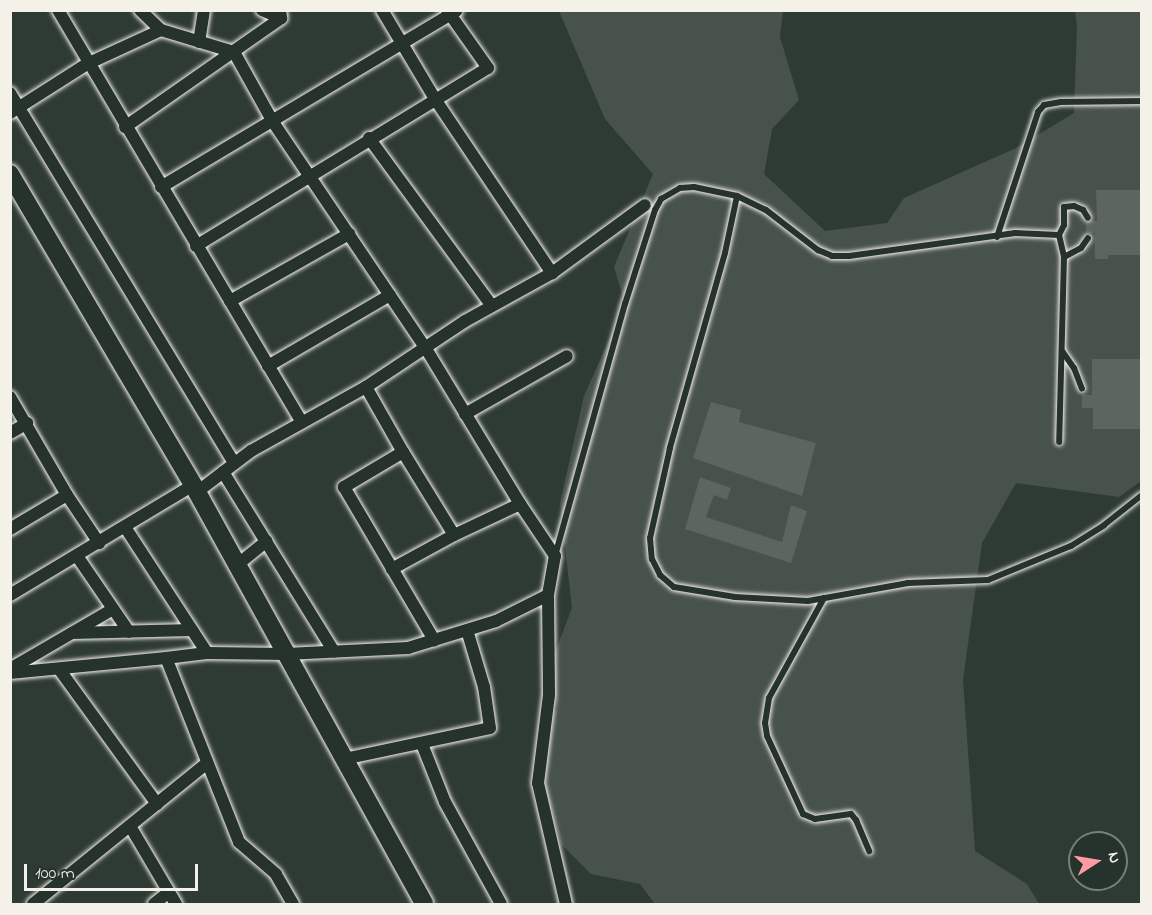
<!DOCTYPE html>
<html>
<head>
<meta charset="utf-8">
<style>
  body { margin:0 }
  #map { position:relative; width:1152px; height:915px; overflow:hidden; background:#2e3b34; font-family:"Indie Flower",sans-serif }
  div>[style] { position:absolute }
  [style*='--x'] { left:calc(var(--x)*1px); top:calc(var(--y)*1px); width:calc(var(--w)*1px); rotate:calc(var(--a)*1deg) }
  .green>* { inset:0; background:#48524c }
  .building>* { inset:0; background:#5c655e }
  .roads { filter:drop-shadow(0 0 2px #f4f1e8) drop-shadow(0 0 2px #f4f1e8) }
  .lane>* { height:6px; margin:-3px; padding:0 3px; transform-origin:3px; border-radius:3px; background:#26332d }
  .street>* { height:12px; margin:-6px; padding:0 6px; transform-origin:6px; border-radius:6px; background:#26332d }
  .secondary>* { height:18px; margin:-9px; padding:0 9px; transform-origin:9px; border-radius:9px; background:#26332d }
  span { translate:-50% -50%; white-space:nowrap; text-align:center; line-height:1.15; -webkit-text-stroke:4.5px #26332d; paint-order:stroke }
  .frame { position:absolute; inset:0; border:12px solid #f4f1e8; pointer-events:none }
  .north { position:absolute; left:1068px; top:831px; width:60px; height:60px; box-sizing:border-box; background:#26332d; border:2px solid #787f78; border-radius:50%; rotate:78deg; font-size:16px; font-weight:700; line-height:24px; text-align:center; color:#f4f1e8 }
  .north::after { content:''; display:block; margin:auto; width:21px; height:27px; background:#ff9aa2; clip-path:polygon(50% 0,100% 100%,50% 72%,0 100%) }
  .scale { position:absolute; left:24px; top:864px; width:174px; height:27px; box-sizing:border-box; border:3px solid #f4f1e8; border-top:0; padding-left:8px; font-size:18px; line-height:21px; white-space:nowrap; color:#f4f1e8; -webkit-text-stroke:4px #26332d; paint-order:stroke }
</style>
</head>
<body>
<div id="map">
  <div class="green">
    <div style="clip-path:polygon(559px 11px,783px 11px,780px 37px,799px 100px,772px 129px,764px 174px,825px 231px,887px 223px,904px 198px,1016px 148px,1074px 113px,1077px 26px,1075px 11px,1141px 11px,1141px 481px,1119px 497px,1016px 483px,982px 543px,963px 680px,975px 851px,1027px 884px,1039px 904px,655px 904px,640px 884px,591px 874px,561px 844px,543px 779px,544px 733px,557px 708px,551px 663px,572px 608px,560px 503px,584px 396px,625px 304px,614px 267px,653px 174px,605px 119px)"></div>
  </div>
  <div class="building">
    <div style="clip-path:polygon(1096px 190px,1142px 190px,1142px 255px,1108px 255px,1108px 259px,1095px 259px,1095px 233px,1086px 233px,1086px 220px,1097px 221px)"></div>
    <div style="clip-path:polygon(1092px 359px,1142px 359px,1142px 429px,1093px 429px,1093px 408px,1082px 408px,1082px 395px,1092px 395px)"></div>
    <div style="clip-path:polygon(711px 402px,741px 410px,739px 422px,816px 443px,802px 496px,693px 458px)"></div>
    <div style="clip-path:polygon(700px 477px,731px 488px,727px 500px,714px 495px,706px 517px,782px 542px,791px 505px,807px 511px,791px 563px,685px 529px)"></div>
  </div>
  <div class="roads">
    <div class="lane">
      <div style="--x:737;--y:196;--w:32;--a:26"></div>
      <div style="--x:766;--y:210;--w:66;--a:37.6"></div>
      <div style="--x:818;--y:250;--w:15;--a:23"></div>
      <div style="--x:832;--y:256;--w:17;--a:0"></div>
      <div style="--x:849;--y:256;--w:168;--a:-7.9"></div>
      <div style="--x:1015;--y:233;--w:44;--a:2.6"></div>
      <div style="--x:1059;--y:235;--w:23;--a:77"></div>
      <div style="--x:1064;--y:257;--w:185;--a:91.5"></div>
      <div style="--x:1059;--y:235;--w:11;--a:-63"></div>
      <div style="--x:1064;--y:225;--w:18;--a:-90"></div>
      <div style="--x:1064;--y:207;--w:10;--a:-6"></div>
      <div style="--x:1074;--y:206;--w:10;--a:24"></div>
      <div style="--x:1083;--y:210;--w:9;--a:58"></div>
      <div style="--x:997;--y:237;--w:132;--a:-71.8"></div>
      <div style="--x:1038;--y:112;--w:9;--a:-49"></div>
      <div style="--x:1044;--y:105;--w:17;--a:-10"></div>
      <div style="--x:1061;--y:102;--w:81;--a:-0.7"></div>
      <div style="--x:1064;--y:257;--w:19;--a:-28"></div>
      <div style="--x:1081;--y:248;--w:12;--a:-55"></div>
      <div style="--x:1062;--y:351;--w:21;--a:55"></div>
      <div style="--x:1074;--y:368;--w:22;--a:69"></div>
      <div style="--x:555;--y:556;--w:262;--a:-74.5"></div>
      <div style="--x:625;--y:304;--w:99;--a:-72.3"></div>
      <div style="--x:655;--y:210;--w:13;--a:-61"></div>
      <div style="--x:661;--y:199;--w:22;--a:-30"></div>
      <div style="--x:680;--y:188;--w:14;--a:-4"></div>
      <div style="--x:694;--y:187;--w:44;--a:11.8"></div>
      <div style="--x:737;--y:196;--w:58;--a:101.9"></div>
      <div style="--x:725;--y:253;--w:203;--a:105.8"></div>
      <div style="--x:670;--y:448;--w:92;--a:102.5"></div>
      <div style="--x:650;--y:538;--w:21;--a:85"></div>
      <div style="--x:652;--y:559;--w:18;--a:63"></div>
      <div style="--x:660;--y:575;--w:18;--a:41"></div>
      <div style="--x:674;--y:587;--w:62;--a:9.3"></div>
      <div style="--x:735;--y:597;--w:73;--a:3.1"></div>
      <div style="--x:808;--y:601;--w:102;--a:-10.2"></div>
      <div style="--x:908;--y:583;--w:80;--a:-2.1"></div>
      <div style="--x:988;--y:580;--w:90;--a:-22.3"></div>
      <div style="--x:1071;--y:546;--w:39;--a:-32"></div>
      <div style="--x:1104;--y:525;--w:48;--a:-38.3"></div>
      <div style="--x:824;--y:598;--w:114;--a:118.8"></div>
      <div style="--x:769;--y:698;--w:25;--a:99"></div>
      <div style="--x:765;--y:723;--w:13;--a:81"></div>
      <div style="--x:767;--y:736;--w:86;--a:65.2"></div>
      <div style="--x:803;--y:814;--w:13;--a:23"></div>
      <div style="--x:815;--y:819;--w:36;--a:-8"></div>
      <div style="--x:851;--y:814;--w:8;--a:50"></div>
      <div style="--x:856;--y:820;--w:34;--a:67"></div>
    </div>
    <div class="street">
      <div style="--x:58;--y:10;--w:479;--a:59.4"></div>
      <div style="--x:140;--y:10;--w:29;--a:44"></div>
      <div style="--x:262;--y:10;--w:21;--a:23"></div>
      <div style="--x:382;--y:10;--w:104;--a:59.2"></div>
      <div style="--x:435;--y:99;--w:210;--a:56.1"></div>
      <div style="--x:199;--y:42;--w:32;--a:-81"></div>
      <div style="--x:10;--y:93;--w:433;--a:58.8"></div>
      <div style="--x:10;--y:113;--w:91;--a:-32.5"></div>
      <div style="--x:87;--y:64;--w:81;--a:-24.7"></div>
      <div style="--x:161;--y:30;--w:76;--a:16.8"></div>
      <div style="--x:234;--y:52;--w:80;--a:60.9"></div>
      <div style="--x:273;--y:122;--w:272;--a:56"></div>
      <div style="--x:425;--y:347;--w:184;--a:58.8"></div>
      <div style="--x:520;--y:504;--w:73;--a:154.8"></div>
      <div style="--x:454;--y:535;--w:71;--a:151.3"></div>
      <div style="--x:125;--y:127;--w:190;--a:-34.9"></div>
      <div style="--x:281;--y:18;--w:8;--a:-97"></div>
      <div style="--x:369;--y:138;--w:208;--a:53.8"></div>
      <div style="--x:161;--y:187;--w:344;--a:-30.8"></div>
      <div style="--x:196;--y:246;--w:342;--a:-31.4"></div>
      <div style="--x:488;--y:68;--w:71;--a:-125.3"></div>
      <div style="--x:230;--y:301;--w:137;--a:-29.4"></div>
      <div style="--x:268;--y:366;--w:141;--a:-30.2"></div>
      <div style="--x:366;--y:387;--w:75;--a:60.4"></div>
      <div style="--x:403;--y:452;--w:69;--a:149.3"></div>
      <div style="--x:344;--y:487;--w:178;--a:59.5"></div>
      <div style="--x:10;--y:397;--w:113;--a:59.8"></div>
      <div style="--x:67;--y:495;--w:58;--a:56.3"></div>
      <div style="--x:465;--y:414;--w:117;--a:-29.6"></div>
      <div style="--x:10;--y:433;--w:20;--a:-30"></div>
      <div style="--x:403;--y:452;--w:97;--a:58.4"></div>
      <div style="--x:223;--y:472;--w:211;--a:58.3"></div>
      <div style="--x:197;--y:492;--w:68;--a:-37.2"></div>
      <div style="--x:251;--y:451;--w:132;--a:-29.1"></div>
      <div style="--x:366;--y:387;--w:119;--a:-33.7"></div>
      <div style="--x:465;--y:321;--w:99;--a:-28.9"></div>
      <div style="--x:552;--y:273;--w:115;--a:-36.2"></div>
      <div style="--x:125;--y:527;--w:150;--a:56.9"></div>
      <div style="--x:10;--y:529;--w:66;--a:-30.8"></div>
      <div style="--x:77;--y:556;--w:92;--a:55.6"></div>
      <div style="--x:237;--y:565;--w:38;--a:-39"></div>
      <div style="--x:10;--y:595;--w:214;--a:-31"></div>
      <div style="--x:548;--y:595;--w:100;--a:89.4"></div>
      <div style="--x:549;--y:695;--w:89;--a:97.1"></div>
      <div style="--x:538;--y:783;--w:124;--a:77"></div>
      <div style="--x:72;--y:633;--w:120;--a:-1.4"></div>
      <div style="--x:10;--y:669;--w:119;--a:-30.2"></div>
      <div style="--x:59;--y:669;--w:167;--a:54"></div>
      <div style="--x:10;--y:673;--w:157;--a:-5.5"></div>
      <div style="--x:422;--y:744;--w:62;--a:68.4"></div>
      <div style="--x:445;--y:802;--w:116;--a:61.2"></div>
      <div style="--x:344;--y:759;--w:149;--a:-12"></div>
      <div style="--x:490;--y:728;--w:41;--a:-98.3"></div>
      <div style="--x:484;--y:687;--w:59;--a:-106.6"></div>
      <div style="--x:130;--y:826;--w:91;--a:59.5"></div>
      <div style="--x:33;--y:904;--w:224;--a:-39"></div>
      <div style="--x:154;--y:904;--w:19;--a:-39"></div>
      <div style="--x:293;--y:904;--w:34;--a:-120"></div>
      <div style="--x:276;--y:874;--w:49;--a:-139.1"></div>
      <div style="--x:239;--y:842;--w:198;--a:-111.6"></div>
      <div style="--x:166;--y:658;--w:41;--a:-7"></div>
      <div style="--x:207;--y:653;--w:79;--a:0.7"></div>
      <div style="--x:286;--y:654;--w:122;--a:-2.8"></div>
      <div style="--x:408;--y:648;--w:92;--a:-17.1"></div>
      <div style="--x:496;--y:621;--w:58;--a:-26.6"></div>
      <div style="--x:548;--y:595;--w:40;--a:-80"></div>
      <div style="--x:555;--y:556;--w:63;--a:-123.9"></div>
    </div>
    <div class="secondary">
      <div style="--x:10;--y:174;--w:369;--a:59.5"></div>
      <div style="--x:197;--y:492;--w:470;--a:61.1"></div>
    </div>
  </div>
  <div class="frame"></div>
  <div class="north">N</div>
  <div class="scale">100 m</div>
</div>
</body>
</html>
